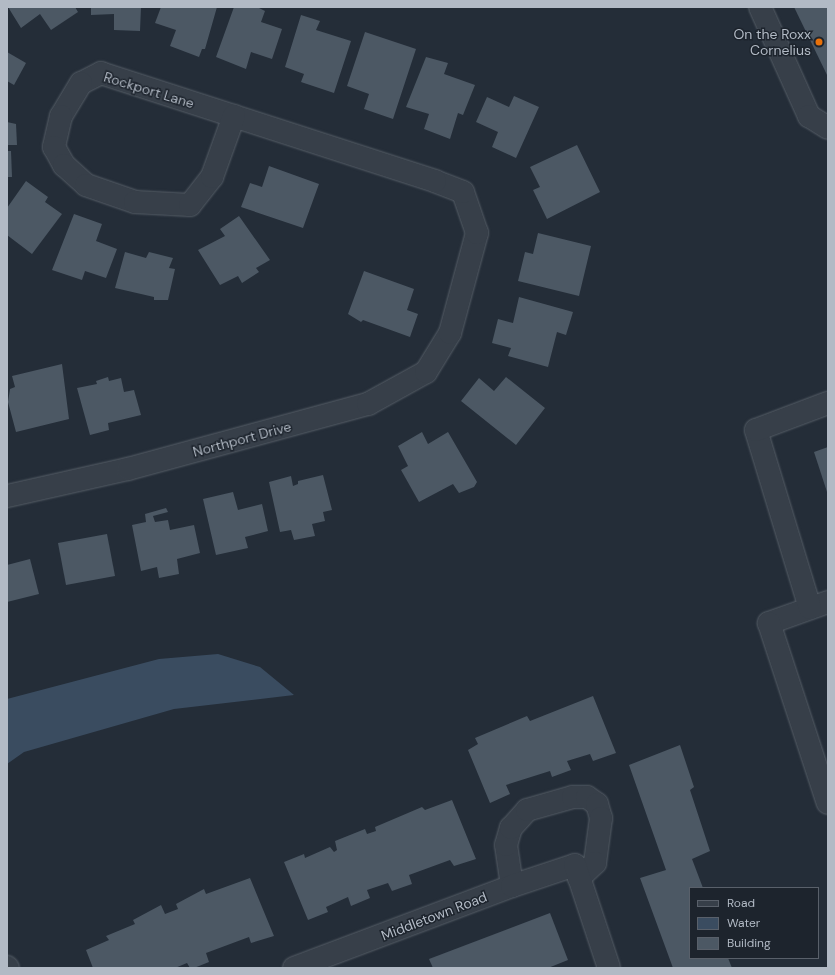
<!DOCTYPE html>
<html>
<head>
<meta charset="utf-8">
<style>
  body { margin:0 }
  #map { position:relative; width:835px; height:975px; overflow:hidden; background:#242d38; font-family:"DM Sans",sans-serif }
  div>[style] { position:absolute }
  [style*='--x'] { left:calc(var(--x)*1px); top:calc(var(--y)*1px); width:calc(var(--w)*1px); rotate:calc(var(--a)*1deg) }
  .water>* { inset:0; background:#3a4c60 }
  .building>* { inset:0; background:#4c5864 }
  .roads { filter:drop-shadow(0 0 1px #555d66) drop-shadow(0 0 1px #555d66) }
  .minor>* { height:22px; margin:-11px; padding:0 11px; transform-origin:11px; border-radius:11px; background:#373f49 }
  .dots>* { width:11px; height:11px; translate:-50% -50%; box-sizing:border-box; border:2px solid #1d242d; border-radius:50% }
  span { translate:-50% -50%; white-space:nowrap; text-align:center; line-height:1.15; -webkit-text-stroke:3px #1d242d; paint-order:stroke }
  .poi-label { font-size:14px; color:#b2bac5 }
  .right { translate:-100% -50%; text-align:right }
  .street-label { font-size:14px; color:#b2bac5 }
  .frame { position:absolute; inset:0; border:8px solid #b2bac5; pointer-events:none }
  .legend { position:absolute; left:689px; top:887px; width:130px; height:72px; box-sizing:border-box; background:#1d242d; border:1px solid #59606a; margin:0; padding:5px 7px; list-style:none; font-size:12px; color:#b2bac5 }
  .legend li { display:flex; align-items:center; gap:8px; height:20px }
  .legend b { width:20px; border:1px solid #59606a }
</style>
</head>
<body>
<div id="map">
  <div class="water">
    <div style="clip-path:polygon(218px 654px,260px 667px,294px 695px,174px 709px,24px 752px,7px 764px,7px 699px,159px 659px)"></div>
  </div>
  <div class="building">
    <div style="clip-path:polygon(8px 7px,75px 7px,78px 12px,51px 30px,40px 14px,21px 28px)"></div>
    <div style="clip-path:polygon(91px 7px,141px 7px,140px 31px,114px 30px,114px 14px,91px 15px)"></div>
    <div style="clip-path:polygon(161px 7px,217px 7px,205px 49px,202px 49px,199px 57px,170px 46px,176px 30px,155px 23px)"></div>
    <div style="clip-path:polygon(234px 7px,257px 7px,265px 11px,261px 22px,282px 29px,272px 59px,251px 52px,246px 69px,216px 57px)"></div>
    <div style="clip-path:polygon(794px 7px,828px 7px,828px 77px)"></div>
    <div style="clip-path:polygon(301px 15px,320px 21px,316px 30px,351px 41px,334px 93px,301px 82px,304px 74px,285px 67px)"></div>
    <div style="clip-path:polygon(365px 32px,416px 49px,393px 119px,364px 109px,369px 94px,347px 86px)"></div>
    <div style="clip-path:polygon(7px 52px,26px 63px,14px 85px,7px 81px)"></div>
    <div style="clip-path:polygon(426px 57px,448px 63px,444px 74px,475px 85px,463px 115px,458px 113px,450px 139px,424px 129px,429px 114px,406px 107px)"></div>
    <div style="clip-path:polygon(514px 96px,539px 107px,516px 158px,492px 147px,498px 132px,476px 122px,487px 97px,509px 107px)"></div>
    <div style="clip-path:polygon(7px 122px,16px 124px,17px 145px,7px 145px)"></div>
    <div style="clip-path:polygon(577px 145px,600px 192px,547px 219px,533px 190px,540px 187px,530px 167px)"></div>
    <div style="clip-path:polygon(7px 151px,11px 151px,12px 177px,7px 177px)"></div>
    <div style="clip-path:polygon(269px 166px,319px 184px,303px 228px,241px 207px,250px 183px,262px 187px)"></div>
    <div style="clip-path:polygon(26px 181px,48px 197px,45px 202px,62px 214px,32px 254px,7px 235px,7px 208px)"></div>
    <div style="clip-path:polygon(74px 214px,102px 224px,96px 241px,117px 249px,106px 278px,85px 271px,82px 280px,52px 270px)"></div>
    <div style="clip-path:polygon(239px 216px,270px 260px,256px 268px,259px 272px,242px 283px,238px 276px,220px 285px,198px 250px,225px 236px,220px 229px)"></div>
    <div style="clip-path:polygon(538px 233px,591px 246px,579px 296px,518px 281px,525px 252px,533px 254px)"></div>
    <div style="clip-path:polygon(125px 252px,146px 258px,149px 252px,173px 258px,169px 268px,175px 269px,168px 300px,154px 300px,154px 297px,115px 288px)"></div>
    <div style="clip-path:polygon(364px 271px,414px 289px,407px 310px,418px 314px,410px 337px,363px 320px,361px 322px,348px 314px)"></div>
    <div style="clip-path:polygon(519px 297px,573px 312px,566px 335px,557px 332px,548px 367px,508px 356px,511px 348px,492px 343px,498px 319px,513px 323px)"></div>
    <div style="clip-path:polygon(62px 364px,69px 419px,16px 432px,8px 402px,10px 389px,15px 387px,12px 376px)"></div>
    <div style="clip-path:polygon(108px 377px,109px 381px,121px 378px,124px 392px,134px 390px,141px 415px,108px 423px,109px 430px,90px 435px,77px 388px,97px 384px,96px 381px)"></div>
    <div style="clip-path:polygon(506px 377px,545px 408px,516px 445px,461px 401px,479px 378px,494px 391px)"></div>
    <div style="clip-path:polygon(422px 432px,428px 444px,448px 432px,477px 482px,474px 487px,459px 493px,453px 484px,419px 502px,401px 470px,408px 466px,398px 446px)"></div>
    <div style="clip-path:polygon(828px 447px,828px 495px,814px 452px)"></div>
    <div style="clip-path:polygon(323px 475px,332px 510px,323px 512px,325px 521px,312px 524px,315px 536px,294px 540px,291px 530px,280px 532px,269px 482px,291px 476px,293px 486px,298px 484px,298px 481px)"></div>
    <div style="clip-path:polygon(233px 492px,238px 510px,262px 504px,268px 531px,245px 537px,248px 548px,216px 555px,203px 499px)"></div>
    <div style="clip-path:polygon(166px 508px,168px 512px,153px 516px,155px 522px,168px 520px,170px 530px,194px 525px,200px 553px,177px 559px,179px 574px,159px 578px,157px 567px,141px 571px,132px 525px,146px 522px,145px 514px)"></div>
    <div style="clip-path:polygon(107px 534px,115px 576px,66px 585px,58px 543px)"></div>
    <div style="clip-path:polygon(30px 559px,39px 594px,7px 602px,7px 565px)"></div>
    <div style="clip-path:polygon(593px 696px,616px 753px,593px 761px,590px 754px,567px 761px,571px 770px,552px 777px,550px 771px,506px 785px,510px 794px,490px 803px,468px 750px,478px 744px,475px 738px,527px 716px,530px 721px)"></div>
    <div style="clip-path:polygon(680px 745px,694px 787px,690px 790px,710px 851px,692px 859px,703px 888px,690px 888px,690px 958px,728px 958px,732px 968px,673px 968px,640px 878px,666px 870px,629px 765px)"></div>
    <div style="clip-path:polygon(452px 800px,476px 859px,454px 866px,450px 860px,409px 875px,412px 884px,392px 891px,388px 883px,367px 890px,370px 898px,351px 906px,348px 897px,326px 907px,328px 912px,308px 920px,284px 862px,304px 854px,305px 858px,330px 847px,334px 852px,337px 850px,335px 841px,365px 829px,367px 834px,376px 831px,375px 827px,422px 807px,425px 810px)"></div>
    <div style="clip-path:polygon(250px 878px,274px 936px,251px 943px,249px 937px,206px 953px,209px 962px,194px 968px,190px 968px,187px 963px,175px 968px,93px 968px,86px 950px,109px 940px,106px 936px,135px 924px,133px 920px,161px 905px,165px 914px,178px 909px,176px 904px,204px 889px,206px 894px)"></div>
    <div style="clip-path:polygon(550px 913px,568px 960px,548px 968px,433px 968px,429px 959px)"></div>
  </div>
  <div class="roads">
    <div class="minor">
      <div style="--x:760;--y:7;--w:120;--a:65.8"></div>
      <div style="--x:809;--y:116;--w:22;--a:32"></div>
      <div style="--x:7;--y:496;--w:124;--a:-12.6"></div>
      <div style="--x:128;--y:469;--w:249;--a:-15.2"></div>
      <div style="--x:368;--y:404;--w:66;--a:-28.9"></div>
      <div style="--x:426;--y:372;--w:46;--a:-58.4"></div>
      <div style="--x:450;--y:333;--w:104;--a:-74.9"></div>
      <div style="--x:477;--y:233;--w:43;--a:-108.9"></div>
      <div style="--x:463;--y:192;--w:30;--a:-159"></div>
      <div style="--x:435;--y:181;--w:351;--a:-162.1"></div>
      <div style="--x:101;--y:73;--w:22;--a:153"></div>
      <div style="--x:81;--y:83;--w:39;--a:121"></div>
      <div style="--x:61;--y:116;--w:32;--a:103"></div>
      <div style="--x:54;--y:147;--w:21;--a:61"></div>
      <div style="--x:64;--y:165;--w:30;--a:42"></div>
      <div style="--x:86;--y:185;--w:52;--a:19.1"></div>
      <div style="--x:135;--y:202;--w:55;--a:3.1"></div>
      <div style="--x:190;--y:205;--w:36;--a:-52"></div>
      <div style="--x:212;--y:177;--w:65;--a:-70.2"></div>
      <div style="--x:828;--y:602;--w:63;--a:160.4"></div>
      <div style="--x:769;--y:623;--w:189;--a:71.9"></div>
      <div style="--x:810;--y:608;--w:186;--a:-106.9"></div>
      <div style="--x:756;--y:430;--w:77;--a:-20.6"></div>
      <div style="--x:512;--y:886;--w:41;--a:-98.3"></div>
      <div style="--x:506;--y:845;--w:18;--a:-74"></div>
      <div style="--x:511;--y:828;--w:24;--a:-48"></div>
      <div style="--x:527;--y:810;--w:48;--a:-15.8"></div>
      <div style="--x:573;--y:797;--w:14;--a:0"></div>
      <div style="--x:587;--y:797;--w:12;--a:35"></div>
      <div style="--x:597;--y:804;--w:15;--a:74"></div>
      <div style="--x:601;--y:818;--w:45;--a:97.6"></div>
      <div style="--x:595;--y:863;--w:22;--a:137"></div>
      <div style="--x:7;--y:967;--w:1;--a:45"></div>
      <div style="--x:294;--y:968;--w:233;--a:-20.6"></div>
      <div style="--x:512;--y:886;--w:66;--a:-18.4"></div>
      <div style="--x:575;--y:865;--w:108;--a:71.7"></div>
    </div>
  </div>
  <div class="dots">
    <div style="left:819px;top:42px;background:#e8710a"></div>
  </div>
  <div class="poi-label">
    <span class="right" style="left:811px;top:42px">On the Roxx<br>Cornelius</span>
  </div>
  <div class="street-label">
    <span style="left:149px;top:90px;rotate:17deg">Rockport Lane</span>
    <span style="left:242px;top:439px;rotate:-15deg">Northport Drive</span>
    <span style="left:434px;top:916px;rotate:-21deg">Middletown Road</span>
  </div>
  <div class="frame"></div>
  <ul class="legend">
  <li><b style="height:5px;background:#373f49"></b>Road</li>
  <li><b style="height:11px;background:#3a4c60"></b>Water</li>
  <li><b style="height:11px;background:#4c5864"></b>Building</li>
  </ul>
</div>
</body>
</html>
